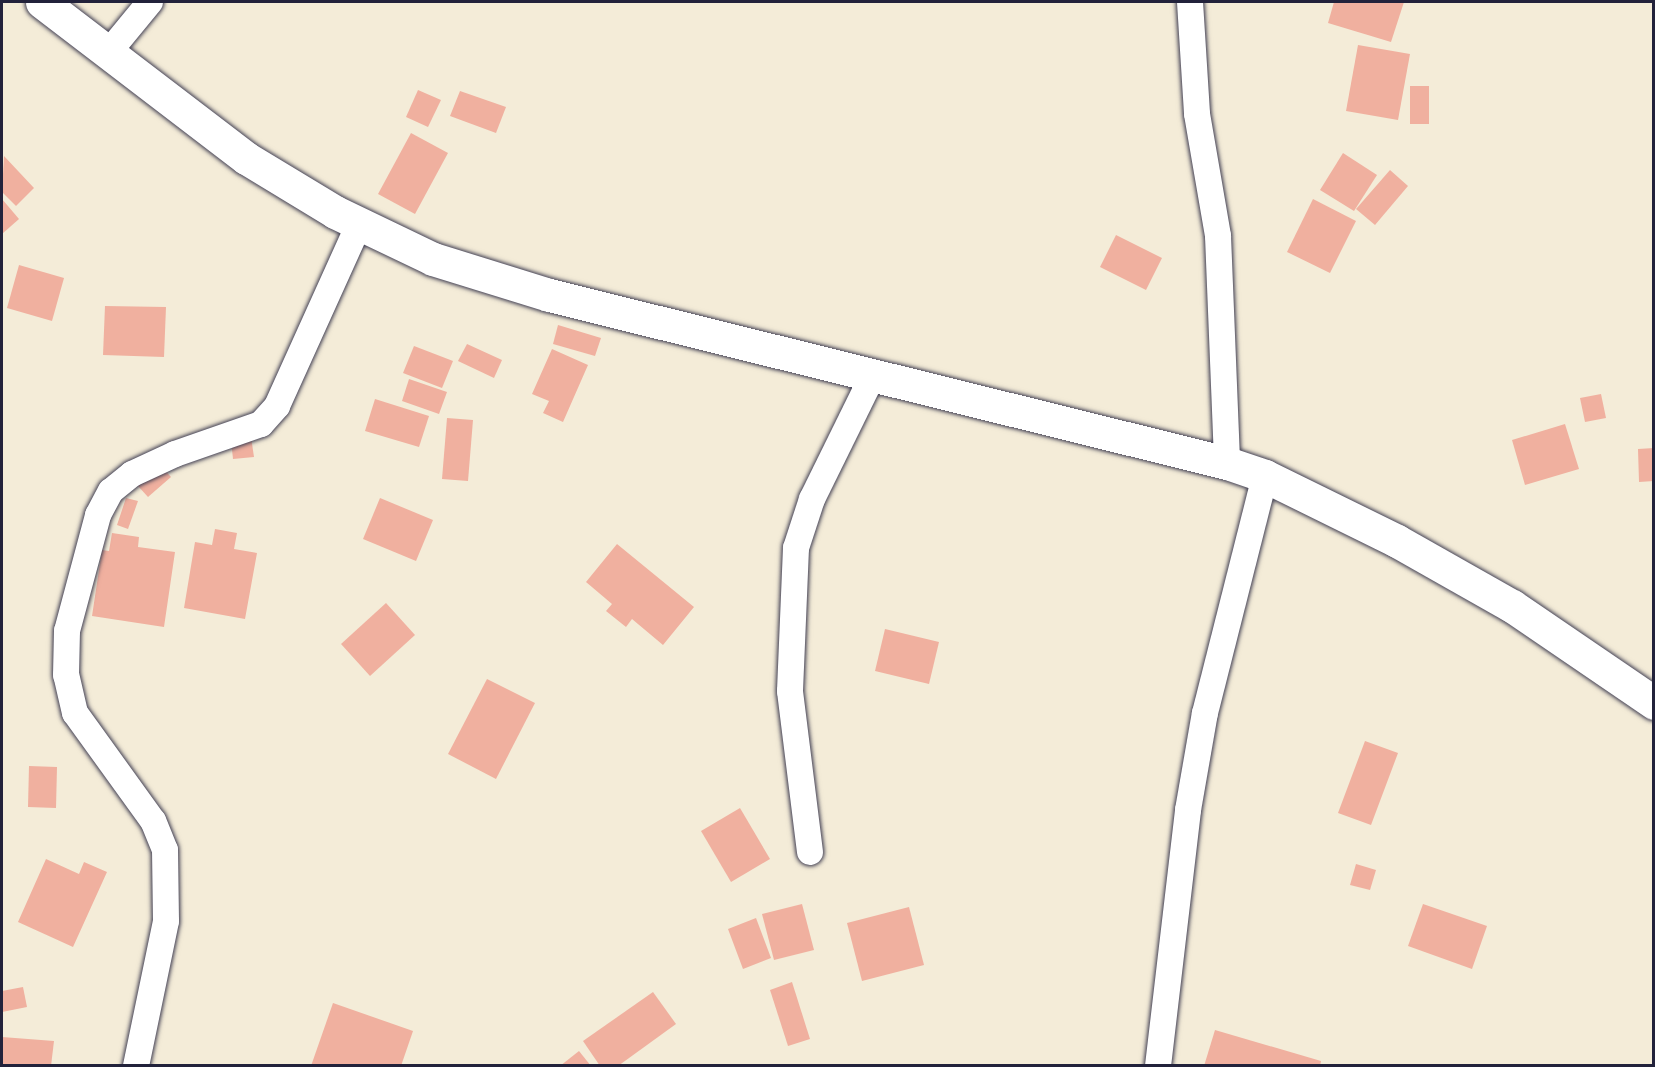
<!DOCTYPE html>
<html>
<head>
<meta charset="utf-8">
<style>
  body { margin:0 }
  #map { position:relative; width:1655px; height:1067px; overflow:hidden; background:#f4ecd8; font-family:Pangolin,sans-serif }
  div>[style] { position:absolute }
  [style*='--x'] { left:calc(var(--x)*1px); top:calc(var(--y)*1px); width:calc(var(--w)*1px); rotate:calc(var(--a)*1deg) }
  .building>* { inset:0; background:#f0b09f }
  .roads { filter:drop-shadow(0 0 2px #424053) drop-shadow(0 0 2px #424053) }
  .street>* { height:26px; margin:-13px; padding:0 13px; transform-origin:13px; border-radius:13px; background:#fff }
  .secondary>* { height:33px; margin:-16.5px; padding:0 16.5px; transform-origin:16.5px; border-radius:16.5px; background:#fff }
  span { translate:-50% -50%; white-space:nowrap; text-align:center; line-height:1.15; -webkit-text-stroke:4.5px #fdfcf7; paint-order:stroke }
  .frame { position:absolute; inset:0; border:3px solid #22223b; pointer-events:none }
</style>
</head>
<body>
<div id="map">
  <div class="building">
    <div style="clip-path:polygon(1334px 2px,1404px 2px,1391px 42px,1328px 23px)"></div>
    <div style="clip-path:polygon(1358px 45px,1410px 54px,1398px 120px,1346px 111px)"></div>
    <div style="clip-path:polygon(1410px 86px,1429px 86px,1429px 124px,1410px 124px)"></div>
    <div style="clip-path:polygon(418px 90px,441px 100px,428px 127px,406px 117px)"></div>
    <div style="clip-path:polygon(460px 91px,506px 107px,496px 133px,450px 116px)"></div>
    <div style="clip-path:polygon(411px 133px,448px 153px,415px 214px,378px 194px)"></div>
    <div style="clip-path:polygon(1343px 153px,1377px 175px,1354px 211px,1320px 190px)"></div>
    <div style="clip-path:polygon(4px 156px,34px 188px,16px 206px,2px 192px)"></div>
    <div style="clip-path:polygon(1390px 170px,1408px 186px,1375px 225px,1356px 209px)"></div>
    <div style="clip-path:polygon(2px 199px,19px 219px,2px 234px)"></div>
    <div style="clip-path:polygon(1313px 199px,1356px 221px,1330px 273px,1287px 252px)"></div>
    <div style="clip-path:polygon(1116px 235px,1162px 258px,1146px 290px,1100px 267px)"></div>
    <div style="clip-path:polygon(19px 265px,64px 278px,52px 321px,7px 308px)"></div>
    <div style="clip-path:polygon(105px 306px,166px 307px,164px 357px,103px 355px)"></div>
    <div style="clip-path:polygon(558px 325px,601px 338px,595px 356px,553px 344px)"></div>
    <div style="clip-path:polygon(467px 344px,502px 360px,494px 378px,458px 361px)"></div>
    <div style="clip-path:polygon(414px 346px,453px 361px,442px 388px,403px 373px)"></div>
    <div style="clip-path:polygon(552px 349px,588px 365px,563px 422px,543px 413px,549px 401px,532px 394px)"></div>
    <div style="clip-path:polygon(409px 379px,447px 392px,439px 414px,402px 401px)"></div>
    <div style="clip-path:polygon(1601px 394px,1606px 418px,1585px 422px,1580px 398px)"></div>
    <div style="clip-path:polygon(375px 399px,429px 416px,419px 447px,365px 431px)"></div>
    <div style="clip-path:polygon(447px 418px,473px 420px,468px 481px,442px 479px)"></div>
    <div style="clip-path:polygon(1565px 424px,1579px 469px,1525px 485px,1512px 440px)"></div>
    <div style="clip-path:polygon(251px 437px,254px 457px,233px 459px,231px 440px)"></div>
    <div style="clip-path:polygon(1654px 448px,1654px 481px,1639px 482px,1638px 449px)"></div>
    <div style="clip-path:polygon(161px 466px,171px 477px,148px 497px,138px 486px)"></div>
    <div style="clip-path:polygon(126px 498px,138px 501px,128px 529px,117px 525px)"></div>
    <div style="clip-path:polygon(380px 498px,433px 520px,416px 561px,363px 539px)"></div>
    <div style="clip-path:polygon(215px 529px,237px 533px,234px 549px,257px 553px,245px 619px,184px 608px,195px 542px,212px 545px)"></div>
    <div style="clip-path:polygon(112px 533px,139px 537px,138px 547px,175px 552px,164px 627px,92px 616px,102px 550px,109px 551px)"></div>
    <div style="clip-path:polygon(617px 544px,694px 607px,663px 645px,632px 619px,626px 627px,606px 611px,612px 604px,586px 582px)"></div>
    <div style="clip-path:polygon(386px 603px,415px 635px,370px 676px,341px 644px)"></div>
    <div style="clip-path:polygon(885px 629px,939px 642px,929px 684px,875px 671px)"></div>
    <div style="clip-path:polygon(487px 679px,535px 703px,496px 779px,448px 754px)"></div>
    <div style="clip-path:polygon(1365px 741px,1398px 753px,1371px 825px,1338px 813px)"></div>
    <div style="clip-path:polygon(29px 766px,57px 767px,56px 808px,28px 807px)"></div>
    <div style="clip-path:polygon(740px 808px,770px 859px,731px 882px,701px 831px)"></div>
    <div style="clip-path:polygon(46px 859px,79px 874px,84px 862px,107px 872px,73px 947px,18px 922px)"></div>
    <div style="clip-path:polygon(1356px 864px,1376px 870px,1370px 890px,1350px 885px)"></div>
    <div style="clip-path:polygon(802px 904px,814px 950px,774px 960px,762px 914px)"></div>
    <div style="clip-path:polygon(1423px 904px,1487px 926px,1472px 969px,1408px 946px)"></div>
    <div style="clip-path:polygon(909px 907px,924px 965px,862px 981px,847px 923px)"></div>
    <div style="clip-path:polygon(756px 918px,771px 958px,743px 969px,728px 929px)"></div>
    <div style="clip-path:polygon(792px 982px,810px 1039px,788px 1046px,770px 990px)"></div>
    <div style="clip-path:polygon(23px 987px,27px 1007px,2px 1012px,2px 991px)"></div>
    <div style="clip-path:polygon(653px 992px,676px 1024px,618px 1066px,600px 1066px,583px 1041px)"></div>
    <div style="clip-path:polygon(333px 1003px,413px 1031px,401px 1066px,311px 1066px)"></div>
    <div style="clip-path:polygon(1215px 1030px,1321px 1061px,1320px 1066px,1204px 1066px)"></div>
    <div style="clip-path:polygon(2px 1037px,54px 1041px,51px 1066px,2px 1066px)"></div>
    <div style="clip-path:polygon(579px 1051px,591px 1066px,560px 1066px)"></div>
  </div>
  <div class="roads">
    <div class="street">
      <div style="--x:1190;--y:2;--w:112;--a:86.4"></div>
      <div style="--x:1197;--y:114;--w:124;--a:80.2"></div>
      <div style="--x:1218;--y:236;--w:227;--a:87.7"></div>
      <div style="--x:108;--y:53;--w:66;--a:-50.5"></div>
      <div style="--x:810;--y:852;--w:162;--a:-97.1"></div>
      <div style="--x:790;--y:691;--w:143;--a:-87.6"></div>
      <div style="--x:796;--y:548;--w:52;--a:-71.9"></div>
      <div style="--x:812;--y:499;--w:138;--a:-63.8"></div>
      <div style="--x:136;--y:1066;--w:148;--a:-78.3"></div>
      <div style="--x:166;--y:921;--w:71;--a:-90.8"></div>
      <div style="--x:165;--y:850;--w:31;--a:-112"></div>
      <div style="--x:153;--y:821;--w:133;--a:-125.8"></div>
      <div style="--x:75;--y:713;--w:39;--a:-103"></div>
      <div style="--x:66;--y:675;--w:44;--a:-88.7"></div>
      <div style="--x:67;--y:631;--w:120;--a:-75"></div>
      <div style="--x:98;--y:515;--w:27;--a:-62"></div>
      <div style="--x:111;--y:491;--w:27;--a:-39"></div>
      <div style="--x:132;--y:474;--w:47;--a:-24.9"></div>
      <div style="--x:175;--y:454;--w:91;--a:-19.2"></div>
      <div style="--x:261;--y:424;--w:24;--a:-48"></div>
      <div style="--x:277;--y:406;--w:200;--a:-65.7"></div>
      <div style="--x:1158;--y:1066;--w:258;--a:-83.3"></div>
      <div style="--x:1188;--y:810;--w:98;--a:-80.1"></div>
      <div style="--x:1205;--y:713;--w:244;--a:-75.8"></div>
    </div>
    <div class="secondary">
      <div style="--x:42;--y:2;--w:257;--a:37.4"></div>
      <div style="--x:246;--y:158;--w:104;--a:31.2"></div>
      <div style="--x:335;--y:212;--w:109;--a:25.6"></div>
      <div style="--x:433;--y:259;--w:121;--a:17.2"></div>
      <div style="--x:549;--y:295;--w:699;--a:13.92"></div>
      <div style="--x:1227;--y:463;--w:40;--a:18.9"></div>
      <div style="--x:1265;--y:476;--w:147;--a:26.2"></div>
      <div style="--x:1397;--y:541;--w:132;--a:29.5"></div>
      <div style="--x:1512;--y:606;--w:172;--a:34.3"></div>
    </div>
  </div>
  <div class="frame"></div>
</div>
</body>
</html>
